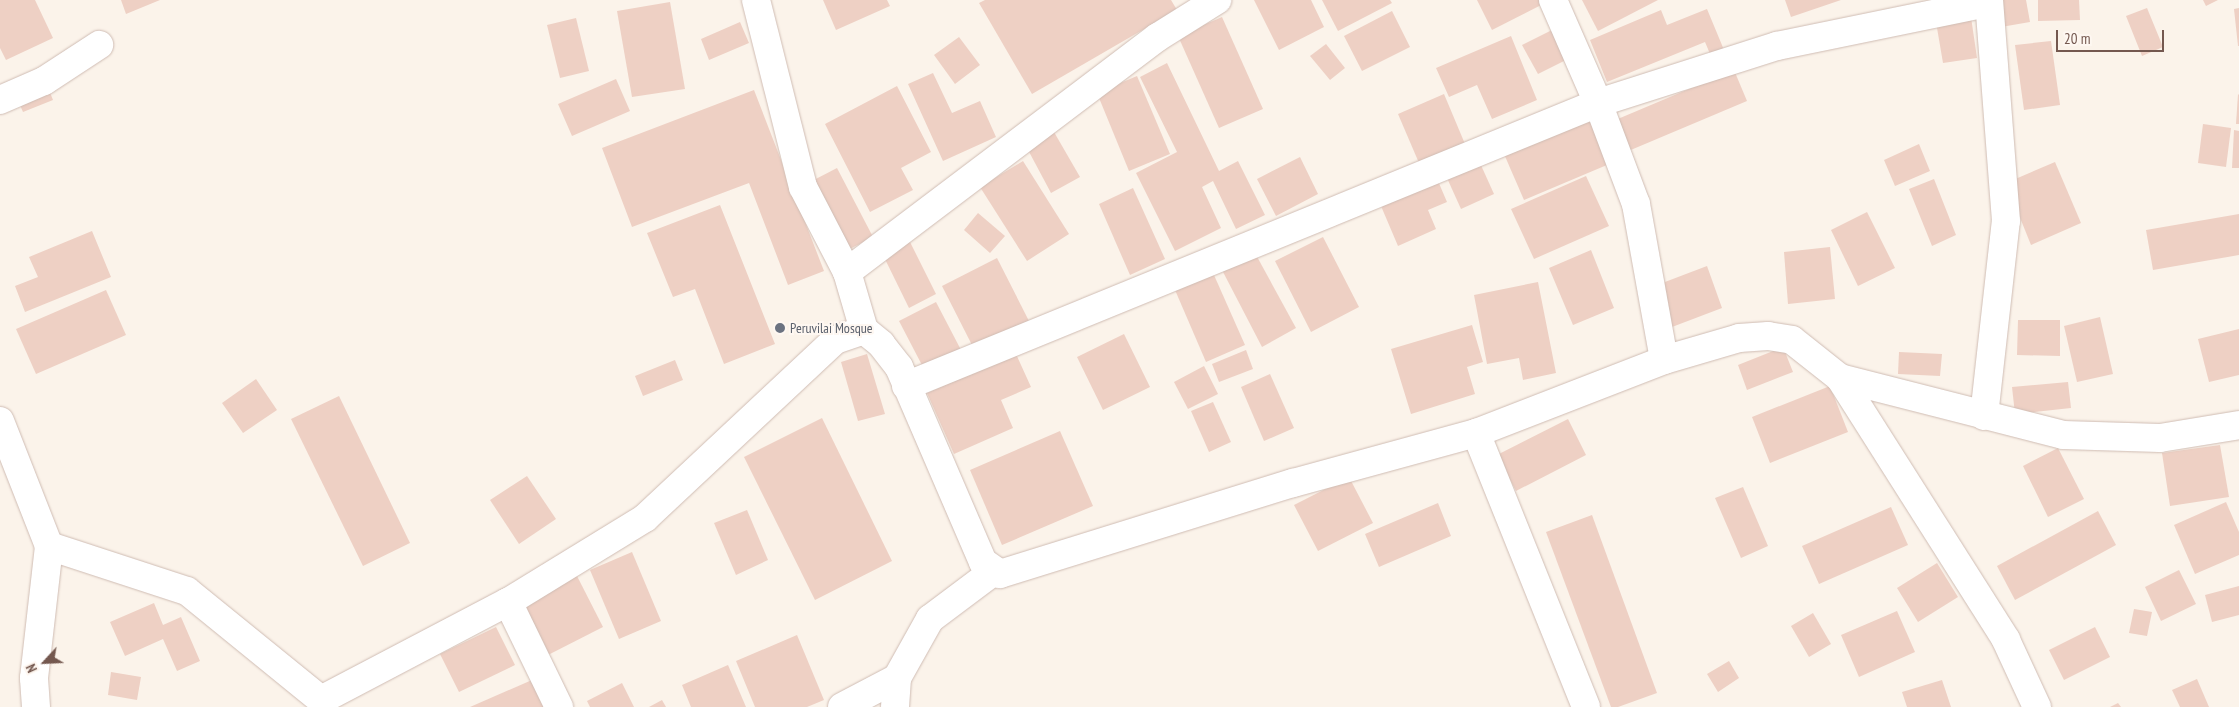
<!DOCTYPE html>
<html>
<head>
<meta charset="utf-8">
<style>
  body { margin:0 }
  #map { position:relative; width:2239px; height:707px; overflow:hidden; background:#fbf3ea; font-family:"PT Sans Narrow",sans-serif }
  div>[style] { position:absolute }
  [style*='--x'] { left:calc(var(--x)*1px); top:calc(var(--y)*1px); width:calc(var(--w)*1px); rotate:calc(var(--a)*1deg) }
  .building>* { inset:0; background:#eed0c4 }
  .roads { filter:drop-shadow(0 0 1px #cfbcb3) drop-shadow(0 0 1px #cfbcb3) }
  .street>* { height:28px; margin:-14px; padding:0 14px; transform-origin:14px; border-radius:14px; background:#fff }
  .secondary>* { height:28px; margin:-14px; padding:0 14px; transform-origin:14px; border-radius:14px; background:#fff }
  .dots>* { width:14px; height:14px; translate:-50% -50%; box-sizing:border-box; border:2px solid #fef7f1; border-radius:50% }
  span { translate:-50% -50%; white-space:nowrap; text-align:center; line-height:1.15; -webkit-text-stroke:4px #fef7f1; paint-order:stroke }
  .worship-label { font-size:14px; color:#5b616d }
  .left { translate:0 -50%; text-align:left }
  .north { position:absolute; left:20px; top:637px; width:50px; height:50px; -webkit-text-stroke:4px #fef7f1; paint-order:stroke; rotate:245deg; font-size:14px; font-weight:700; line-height:20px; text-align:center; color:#74584f }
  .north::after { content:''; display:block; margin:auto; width:18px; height:22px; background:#74584f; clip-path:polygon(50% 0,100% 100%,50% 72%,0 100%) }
  .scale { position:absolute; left:2056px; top:30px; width:108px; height:22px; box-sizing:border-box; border:2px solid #74584f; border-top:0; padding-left:6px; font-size:15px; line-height:18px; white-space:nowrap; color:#74584f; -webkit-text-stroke:4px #fef7f1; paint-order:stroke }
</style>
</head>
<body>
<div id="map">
  <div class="building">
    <div style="clip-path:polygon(0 0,35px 0,53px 38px,6px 60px,0 48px)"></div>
    <div style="clip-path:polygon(121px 0,160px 0,126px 14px)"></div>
    <div style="clip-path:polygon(823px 0,887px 0,890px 6px,836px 30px)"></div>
    <div style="clip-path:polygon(985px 0,1171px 0,1177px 10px,1032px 94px,979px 3px)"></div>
    <div style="clip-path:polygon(1254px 0,1311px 0,1324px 27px,1279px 50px)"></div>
    <div style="clip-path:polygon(1322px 0,1390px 0,1392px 3px,1338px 31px)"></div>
    <div style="clip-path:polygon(1477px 0,1551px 0,1492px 30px)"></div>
    <div style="clip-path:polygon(1582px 0,1658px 0,1598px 31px)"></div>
    <div style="clip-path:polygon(1785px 0,1841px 0,1791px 17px)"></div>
    <div style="clip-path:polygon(1997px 0,2026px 0,2030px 22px,2001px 27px)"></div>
    <div style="clip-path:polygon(2038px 0,2079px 0,2080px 20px,2038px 21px)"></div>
    <div style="clip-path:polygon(2203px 0,2218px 0,2206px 6px)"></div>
    <div style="clip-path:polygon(670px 2px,685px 89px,632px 97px,617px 11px)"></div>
    <div style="clip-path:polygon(2147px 8px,2163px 47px,2142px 56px,2126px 16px)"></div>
    <div style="clip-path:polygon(2239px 8px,2239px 46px,2238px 46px,2234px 9px)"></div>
    <div style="clip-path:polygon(1707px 9px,1729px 62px,1716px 68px,1705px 42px,1607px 82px,1590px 40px,1661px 10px,1667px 25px)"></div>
    <div style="clip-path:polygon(1392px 11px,1410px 47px,1362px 71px,1344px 36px)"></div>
    <div style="clip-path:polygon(1222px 17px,1263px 109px,1219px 128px,1178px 36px)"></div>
    <div style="clip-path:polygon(1971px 17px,1977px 58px,1943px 63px,1936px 22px)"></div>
    <div style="clip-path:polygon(576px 18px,589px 71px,560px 78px,547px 25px)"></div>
    <div style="clip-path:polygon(740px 22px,749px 43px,709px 60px,701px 39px)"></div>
    <div style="clip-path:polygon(1554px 29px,1568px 59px,1538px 74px,1522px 45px)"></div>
    <div style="clip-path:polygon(1511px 36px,1537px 100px,1492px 119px,1477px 85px,1449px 97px,1436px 68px)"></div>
    <div style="clip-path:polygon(959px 37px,980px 65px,955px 84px,934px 55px)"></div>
    <div style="clip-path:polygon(2051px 41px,2060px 105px,2024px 110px,2015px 45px)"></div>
    <div style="clip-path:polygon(1326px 44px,1345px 68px,1330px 80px,1310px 56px)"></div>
    <div style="clip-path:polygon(1167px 63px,1219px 171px,1238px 161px,1265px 215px,1236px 229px,1213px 181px,1202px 187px,1221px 228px,1175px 251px,1136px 173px,1177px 152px,1140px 77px)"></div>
    <div style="clip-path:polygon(1734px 70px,1747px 101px,1626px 152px,1613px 121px)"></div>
    <div style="clip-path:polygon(933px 73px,952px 113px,980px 101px,996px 137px,943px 161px,908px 84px)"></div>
    <div style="clip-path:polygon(43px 75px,53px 100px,23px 112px,12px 87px)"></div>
    <div style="clip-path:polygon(1137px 76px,1170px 154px,1129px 171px,1097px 93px)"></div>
    <div style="clip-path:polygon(616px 79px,630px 111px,572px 136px,558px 104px)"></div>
    <div style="clip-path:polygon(897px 86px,931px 152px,901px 168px,913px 190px,870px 212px,825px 124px)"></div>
    <div style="clip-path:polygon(754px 90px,824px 271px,788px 285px,749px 183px,632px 227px,602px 148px)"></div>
    <div style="clip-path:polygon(1444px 94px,1465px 144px,1419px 163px,1398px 114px)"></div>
    <div style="clip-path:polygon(2238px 94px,2239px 95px,2239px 124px,2236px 124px)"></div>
    <div style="clip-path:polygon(1595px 116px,1614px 162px,1524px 200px,1504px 154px)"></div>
    <div style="clip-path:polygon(2203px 124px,2231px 128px,2226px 167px,2198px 163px)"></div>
    <div style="clip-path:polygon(2234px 130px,2239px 131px,2239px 168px,2232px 168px)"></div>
    <div style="clip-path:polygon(1054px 132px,1080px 177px,1051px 193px,1027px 148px)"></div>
    <div style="clip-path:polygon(1919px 144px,1930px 171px,1895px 186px,1884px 160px)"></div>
    <div style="clip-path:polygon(1300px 157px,1318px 194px,1276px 216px,1257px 179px)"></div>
    <div style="clip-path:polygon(1023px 161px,1069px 234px,1027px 261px,980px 187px)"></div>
    <div style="clip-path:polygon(2055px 162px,2081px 223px,2031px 245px,2006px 183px)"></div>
    <div style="clip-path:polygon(1480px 163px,1494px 194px,1461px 209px,1447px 178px)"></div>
    <div style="clip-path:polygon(837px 168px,873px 237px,846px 251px,810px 182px)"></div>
    <div style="clip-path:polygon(1435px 174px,1447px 202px,1428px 210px,1436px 229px,1398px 246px,1378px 199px)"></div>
    <div style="clip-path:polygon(1586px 176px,1609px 226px,1534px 259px,1511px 209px)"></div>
    <div style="clip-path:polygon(1934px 179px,1956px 235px,1932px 246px,1909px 189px)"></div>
    <div style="clip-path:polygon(1133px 188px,1165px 259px,1130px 275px,1099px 204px)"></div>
    <div style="clip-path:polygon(720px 205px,775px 344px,724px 364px,695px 289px,673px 297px,647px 233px)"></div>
    <div style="clip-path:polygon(1867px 212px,1895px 268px,1858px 286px,1831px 230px)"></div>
    <div style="clip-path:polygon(978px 213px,1005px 236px,990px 253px,964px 230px)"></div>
    <div style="clip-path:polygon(2239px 214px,2239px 255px,2153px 270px,2146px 230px)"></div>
    <div style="clip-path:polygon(92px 231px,111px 277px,25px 312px,15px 286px,38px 277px,29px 257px)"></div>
    <div style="clip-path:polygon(1323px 237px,1359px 307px,1311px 332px,1275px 261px)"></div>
    <div style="clip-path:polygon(909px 240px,936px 294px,909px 308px,882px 253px)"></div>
    <div style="clip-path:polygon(1830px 247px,1835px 299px,1788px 304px,1784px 252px)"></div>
    <div style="clip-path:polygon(1591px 250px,1614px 308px,1573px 325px,1549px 268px)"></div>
    <div style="clip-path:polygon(1255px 253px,1296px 328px,1262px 347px,1222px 270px)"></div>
    <div style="clip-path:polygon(997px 258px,1030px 323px,975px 351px,942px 286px)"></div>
    <div style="clip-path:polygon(1210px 266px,1245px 345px,1206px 362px,1172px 283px)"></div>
    <div style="clip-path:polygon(1707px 266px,1722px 308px,1672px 327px,1657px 285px)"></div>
    <div style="clip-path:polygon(1538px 282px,1556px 373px,1523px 380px,1519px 358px,1487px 364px,1474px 295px)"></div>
    <div style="clip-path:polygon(106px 290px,126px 335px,36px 374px,16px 329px)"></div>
    <div style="clip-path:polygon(936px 302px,961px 350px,924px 369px,899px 321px)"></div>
    <div style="clip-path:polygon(2100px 317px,2113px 374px,2077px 382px,2064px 326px)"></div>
    <div style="clip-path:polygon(2018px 320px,2060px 320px,2060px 356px,2017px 355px)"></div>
    <div style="clip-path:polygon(1472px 325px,1483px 362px,1467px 367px,1475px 394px,1411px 414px,1391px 349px)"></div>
    <div style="clip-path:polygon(2239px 329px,2239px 375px,2209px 382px,2198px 339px)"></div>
    <div style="clip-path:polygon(1124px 334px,1150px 387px,1103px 410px,1077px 357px)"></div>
    <div style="clip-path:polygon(1783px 347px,1793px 372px,1747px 390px,1738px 365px)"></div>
    <div style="clip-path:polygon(1246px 350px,1253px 369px,1219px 382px,1212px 364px)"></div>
    <div style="clip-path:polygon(1899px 352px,1942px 354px,1940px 376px,1898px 374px)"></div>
    <div style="clip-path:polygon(867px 354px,885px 414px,858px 421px,841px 362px)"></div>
    <div style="clip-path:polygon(1016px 354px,1031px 387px,1001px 400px,1013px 428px,954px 454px,927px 393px)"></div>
    <div style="clip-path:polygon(675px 360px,683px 380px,643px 396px,635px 376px)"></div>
    <div style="clip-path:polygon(1204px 366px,1218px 394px,1188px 409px,1174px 382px)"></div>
    <div style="clip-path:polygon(1270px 374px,1294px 428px,1264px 441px,1241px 387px)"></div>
    <div style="clip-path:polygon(256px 379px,277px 410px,243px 433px,222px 403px)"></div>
    <div style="clip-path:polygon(2068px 382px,2071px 408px,2015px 414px,2012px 387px)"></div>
    <div style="clip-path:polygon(1830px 386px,1848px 432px,1770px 463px,1752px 417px)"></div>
    <div style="clip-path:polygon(339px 396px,410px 543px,363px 566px,291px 419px)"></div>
    <div style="clip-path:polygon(1213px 402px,1231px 442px,1209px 452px,1191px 411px)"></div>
    <div style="clip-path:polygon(822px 418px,892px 561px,815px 600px,744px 457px)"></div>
    <div style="clip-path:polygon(1568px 419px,1586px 455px,1516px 491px,1497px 455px)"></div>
    <div style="clip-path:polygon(1060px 431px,1093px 506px,1002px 545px,970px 470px)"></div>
    <div style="clip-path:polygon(2220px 445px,2229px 497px,2170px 506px,2162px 453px)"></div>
    <div style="clip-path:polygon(2058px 448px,2084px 499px,2048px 517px,2023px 466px)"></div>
    <div style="clip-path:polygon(527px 476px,556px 519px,519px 544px,490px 500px)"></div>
    <div style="clip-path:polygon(1349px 477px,1373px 523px,1318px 551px,1294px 505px)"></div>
    <div style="clip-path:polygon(1743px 487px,1768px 546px,1741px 558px,1715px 498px)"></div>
    <div style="clip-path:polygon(2226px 502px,2239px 532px,2239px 555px,2195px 574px,2174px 525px)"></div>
    <div style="clip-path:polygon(1438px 503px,1451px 536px,1379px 567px,1365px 534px)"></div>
    <div style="clip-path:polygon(1891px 507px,1908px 545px,1819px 584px,1802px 546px)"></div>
    <div style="clip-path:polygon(747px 510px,768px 560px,736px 575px,714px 523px)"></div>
    <div style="clip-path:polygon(2098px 511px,2116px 545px,2015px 600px,1997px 566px)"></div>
    <div style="clip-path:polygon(1592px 515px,1657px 693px,1618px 707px,1611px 707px,1546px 532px)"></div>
    <div style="clip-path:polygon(632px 552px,661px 621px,619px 639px,590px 570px)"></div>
    <div style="clip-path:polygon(1937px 563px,1958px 597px,1918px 622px,1897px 588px)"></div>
    <div style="clip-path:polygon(2179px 570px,2196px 604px,2161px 621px,2145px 587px)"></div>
    <div style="clip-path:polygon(577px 576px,603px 627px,548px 655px,522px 604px)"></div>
    <div style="clip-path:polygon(2239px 586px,2239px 615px,2212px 622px,2205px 595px)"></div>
    <div style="clip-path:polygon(154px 603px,163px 625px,181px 617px,200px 661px,177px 671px,163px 639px,125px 656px,110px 622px)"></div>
    <div style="clip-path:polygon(2134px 609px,2152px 612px,2147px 636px,2129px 633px)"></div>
    <div style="clip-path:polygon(1897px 611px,1915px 652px,1859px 677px,1841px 635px)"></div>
    <div style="clip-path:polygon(1813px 613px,1831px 644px,1809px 657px,1791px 626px)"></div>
    <div style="clip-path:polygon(496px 627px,515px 665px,459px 692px,440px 654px)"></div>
    <div style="clip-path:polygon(2095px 627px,2110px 657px,2064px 680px,2049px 650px)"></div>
    <div style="clip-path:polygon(797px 635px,824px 700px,807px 707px,755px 707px,736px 661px)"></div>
    <div style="clip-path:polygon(1729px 661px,1739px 678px,1718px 692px,1707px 674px)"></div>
    <div style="clip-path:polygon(728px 665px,746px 707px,691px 707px,682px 685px)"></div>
    <div style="clip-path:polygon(111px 672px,141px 677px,137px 700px,108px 695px)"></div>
    <div style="clip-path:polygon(2197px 679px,2209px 707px,2180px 707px,2172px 690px)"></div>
    <div style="clip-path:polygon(532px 680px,544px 707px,470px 707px)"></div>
    <div style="clip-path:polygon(1942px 680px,1951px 707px,1907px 707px,1902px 692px)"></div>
    <div style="clip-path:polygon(622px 683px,634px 707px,590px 707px,587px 701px)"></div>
    <div style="clip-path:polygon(662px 700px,666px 707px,649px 707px)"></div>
    <div style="clip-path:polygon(2118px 703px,2121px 707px,2110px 707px)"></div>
  </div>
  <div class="roads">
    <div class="street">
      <div style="--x:756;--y:0;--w:193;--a:75.9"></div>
      <div style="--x:803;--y:187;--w:96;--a:62.6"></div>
      <div style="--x:1553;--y:0;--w:112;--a:66.4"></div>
      <div style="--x:1598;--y:103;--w:108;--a:69.4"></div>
      <div style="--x:1636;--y:204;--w:158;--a:79.8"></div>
      <div style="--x:0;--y:100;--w:48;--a:-23.4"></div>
      <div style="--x:44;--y:81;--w:66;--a:-33.2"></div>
      <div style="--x:864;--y:330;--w:60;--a:-106.3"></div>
      <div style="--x:847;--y:272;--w:390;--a:-37.1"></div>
      <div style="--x:1158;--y:37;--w:70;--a:-32.1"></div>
      <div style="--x:1840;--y:378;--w:310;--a:57.6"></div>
      <div style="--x:2006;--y:640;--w:74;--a:65.2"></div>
      <div style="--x:906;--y:386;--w:748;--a:-22.24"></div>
      <div style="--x:1598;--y:103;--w:188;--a:-17.7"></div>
      <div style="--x:1777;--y:46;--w:203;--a:-11.6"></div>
      <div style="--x:1976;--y:5;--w:9;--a:-32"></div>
      <div style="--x:1984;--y:416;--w:196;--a:-83.6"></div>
      <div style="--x:2006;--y:221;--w:222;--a:-94.4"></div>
      <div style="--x:1476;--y:433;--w:295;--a:68.1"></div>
      <div style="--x:508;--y:602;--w:117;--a:64.1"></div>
      <div style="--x:36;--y:707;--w:29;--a:-94"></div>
      <div style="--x:34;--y:678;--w:133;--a:-83.5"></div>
      <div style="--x:842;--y:707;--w:62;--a:-27.8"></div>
      <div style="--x:895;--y:707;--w:29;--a:-86"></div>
      <div style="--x:897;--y:678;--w:68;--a:-60.8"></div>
      <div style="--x:930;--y:619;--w:80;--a:-36.9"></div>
    </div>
    <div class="secondary">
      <div style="--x:0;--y:421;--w:134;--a:68.6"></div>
      <div style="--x:49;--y:546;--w:145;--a:18.1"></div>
      <div style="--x:187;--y:591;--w:173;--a:39.1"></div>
      <div style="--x:321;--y:700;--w:211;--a:-27.7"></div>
      <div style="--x:508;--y:602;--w:161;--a:-31.5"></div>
      <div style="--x:645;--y:518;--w:260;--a:-43.1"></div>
      <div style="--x:835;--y:340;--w:31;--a:-19"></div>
      <div style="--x:864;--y:330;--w:22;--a:39"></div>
      <div style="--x:881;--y:344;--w:29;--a:52"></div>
      <div style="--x:899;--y:367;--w:212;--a:66.7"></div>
      <div style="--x:983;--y:562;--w:21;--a:35"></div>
      <div style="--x:1000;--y:574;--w:307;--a:-17.3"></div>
      <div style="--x:1293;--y:483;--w:190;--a:-15.3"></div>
      <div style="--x:1476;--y:433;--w:202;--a:-21.2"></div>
      <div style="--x:1664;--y:360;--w:78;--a:-16.3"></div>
      <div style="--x:1739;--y:338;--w:29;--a:-4"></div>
      <div style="--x:1768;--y:336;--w:24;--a:9"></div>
      <div style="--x:1792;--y:340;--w:61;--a:38.4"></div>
      <div style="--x:1840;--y:378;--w:230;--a:14.3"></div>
      <div style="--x:2063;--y:435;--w:97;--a:1.8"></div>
      <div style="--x:2160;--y:438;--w:80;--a:-9.3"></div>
    </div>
  </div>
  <div class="dots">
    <div style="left:780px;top:328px;background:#6b7280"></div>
  </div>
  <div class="worship-label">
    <span class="left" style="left:790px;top:328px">Peruvilai Mosque</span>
  </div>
  <div class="north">N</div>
  <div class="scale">20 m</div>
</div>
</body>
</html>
